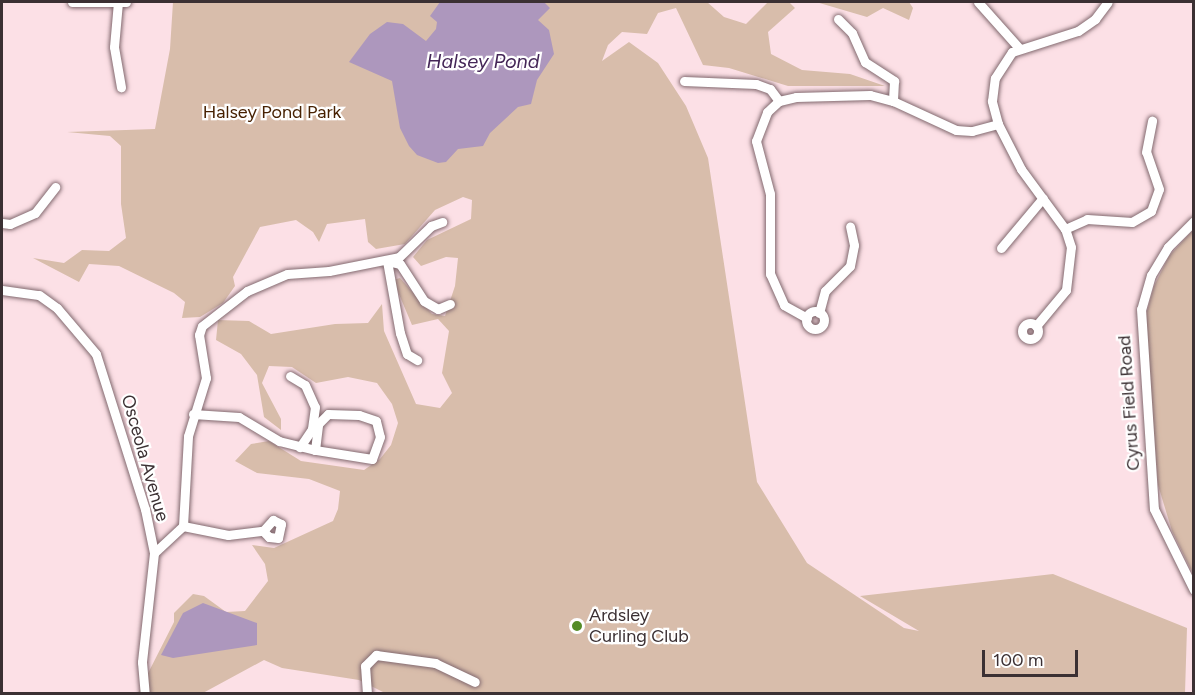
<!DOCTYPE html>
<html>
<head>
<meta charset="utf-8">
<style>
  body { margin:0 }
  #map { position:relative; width:1195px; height:695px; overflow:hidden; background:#fce0e6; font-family:Figtree,sans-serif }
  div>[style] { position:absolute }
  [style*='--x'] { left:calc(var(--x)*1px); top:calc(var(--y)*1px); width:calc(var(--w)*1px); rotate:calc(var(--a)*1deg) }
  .green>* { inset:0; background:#d8bdab }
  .water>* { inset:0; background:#ad97bd }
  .roads { filter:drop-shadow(0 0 2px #82696f) drop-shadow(0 0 2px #82696f) }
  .minor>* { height:9px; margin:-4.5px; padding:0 4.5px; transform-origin:4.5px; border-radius:4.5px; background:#fff }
  .minor>.ring { margin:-4.5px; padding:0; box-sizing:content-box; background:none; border:9px solid #fff; border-radius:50% }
  .dots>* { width:16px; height:16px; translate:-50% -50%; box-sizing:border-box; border:3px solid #fff; border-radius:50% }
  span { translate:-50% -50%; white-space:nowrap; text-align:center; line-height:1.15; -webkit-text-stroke:4.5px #fff; paint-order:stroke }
  .park-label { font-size:18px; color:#472102 }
  .street-label { font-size:18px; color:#3b3033 }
  .poi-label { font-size:18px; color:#3b3033 }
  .left { translate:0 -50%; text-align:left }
  .water-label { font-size:20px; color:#442657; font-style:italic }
  .frame { position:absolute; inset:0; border:3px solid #3b3033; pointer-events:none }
  .scale { position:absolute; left:982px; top:650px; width:96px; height:27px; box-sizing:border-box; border:3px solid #3b3033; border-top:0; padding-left:8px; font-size:18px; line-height:21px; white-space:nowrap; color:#3b3033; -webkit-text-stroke:4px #fff; paint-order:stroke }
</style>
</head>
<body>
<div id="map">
  <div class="green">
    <div style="clip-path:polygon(173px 2px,707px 2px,724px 17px,746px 24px,768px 2px,789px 2px,795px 8px,768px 32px,771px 54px,802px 70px,850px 74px,885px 86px,788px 86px,729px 68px,703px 65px,676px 8px,658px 13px,647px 34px,622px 32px,608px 45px,602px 61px,629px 42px,658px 63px,686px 106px,708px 158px,757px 482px,807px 563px,904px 628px,919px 631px,860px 596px,1053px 574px,1187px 628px,1185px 693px,387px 694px,359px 680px,282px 668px,264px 660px,203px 693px,138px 693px,174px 622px,174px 613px,193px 594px,204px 596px,226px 612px,245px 611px,268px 581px,265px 564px,252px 545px,274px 548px,333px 521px,338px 509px,340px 491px,309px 479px,257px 473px,235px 461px,251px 444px,269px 441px,301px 461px,364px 470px,380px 459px,391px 445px,398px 423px,392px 404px,377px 383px,348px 377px,316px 383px,292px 367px,269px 366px,262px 383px,281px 419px,281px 430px,264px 417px,257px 375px,241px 354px,216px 340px,218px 320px,249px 321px,271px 334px,335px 324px,368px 323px,382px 304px,384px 331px,416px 404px,440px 408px,452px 393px,442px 373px,449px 331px,438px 319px,412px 325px,393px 280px,400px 278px,432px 314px,445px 316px,455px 286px,458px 258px,446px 257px,421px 266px,413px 257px,427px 240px,471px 219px,472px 200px,463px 197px,435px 210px,405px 244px,376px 249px,368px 242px,365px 219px,327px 224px,319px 242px,313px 232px,296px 220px,260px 227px,233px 277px,235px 286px,223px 303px,200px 317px,182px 318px,185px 302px,174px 293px,119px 266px,89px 264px,79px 282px,33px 258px,64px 263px,82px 250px,109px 251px,126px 238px,121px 204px,121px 146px,110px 136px,67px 132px,155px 129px,170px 49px)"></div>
    <div style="clip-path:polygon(816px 2px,909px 2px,913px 8px,909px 20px,883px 8px,867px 17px)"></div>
    <div style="clip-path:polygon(1193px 230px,1193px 574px,1172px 531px,1158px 485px,1145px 318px,1154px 286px,1169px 256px)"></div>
  </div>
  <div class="water">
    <div style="clip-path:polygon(440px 2px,544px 2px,550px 8px,538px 20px,549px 30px,554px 54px,537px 80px,531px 104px,518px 107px,490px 133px,483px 146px,458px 149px,446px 162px,438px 163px,417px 155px,409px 146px,400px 128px,392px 81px,349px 62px,370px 34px,387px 22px,403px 24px,426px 41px,436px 29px,437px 22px,430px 16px)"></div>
    <div style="clip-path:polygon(203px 603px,257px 623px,257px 645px,173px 658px,161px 655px,183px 613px)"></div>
  </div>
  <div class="roads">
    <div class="minor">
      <div style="--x:72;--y:2;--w:54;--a:0"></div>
      <div style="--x:118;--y:2;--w:45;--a:95.1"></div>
      <div style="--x:114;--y:47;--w:41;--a:80.1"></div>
      <div style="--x:978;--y:2;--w:62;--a:48.3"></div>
      <div style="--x:838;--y:19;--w:20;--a:45"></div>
      <div style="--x:852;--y:33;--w:32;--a:66"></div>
      <div style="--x:865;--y:62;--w:35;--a:33"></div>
      <div style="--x:894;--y:81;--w:20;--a:93"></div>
      <div style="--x:684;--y:81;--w:72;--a:2.4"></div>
      <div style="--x:756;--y:84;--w:15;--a:20"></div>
      <div style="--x:770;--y:89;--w:15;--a:53"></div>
      <div style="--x:1194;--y:221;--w:37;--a:135"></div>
      <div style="--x:1168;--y:247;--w:33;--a:121"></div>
      <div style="--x:1151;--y:275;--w:35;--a:106"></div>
      <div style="--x:1141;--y:309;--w:200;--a:86.3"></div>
      <div style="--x:1154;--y:509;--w:90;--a:63.7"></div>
      <div style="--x:2;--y:223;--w:8;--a:7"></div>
      <div style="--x:10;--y:224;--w:27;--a:-24"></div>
      <div style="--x:35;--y:213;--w:33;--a:-52"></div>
      <div style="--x:1065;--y:229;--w:24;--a:-24"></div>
      <div style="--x:1087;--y:219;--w:45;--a:3.8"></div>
      <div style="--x:1132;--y:222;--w:22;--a:-30"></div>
      <div style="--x:1151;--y:211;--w:23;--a:-70"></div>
      <div style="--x:1159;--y:189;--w:39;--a:-109"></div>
      <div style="--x:1146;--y:152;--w:32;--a:-79"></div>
      <div style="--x:1001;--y:248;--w:65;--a:-50"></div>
      <div style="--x:387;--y:261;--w:73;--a:79.8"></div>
      <div style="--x:400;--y:333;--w:22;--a:72"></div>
      <div style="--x:407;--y:354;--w:12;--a:31"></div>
      <div style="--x:387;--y:261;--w:13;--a:13"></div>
      <div style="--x:400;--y:264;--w:44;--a:57"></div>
      <div style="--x:424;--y:301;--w:16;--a:30"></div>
      <div style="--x:438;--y:309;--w:13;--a:-23"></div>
      <div style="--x:2;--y:290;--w:37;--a:8"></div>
      <div style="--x:39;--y:295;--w:22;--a:36"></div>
      <div style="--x:57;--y:308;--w:60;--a:49.7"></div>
      <div style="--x:96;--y:354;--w:163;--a:72.5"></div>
      <div style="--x:145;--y:509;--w:45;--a:78.4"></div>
      <div style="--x:154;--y:553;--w:110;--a:96.3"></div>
      <div style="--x:142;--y:662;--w:32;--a:85"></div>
      <div class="ring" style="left:806px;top:311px;width:9px;height:9px"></div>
      <div style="--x:819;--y:313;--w:23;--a:-75"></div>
      <div style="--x:825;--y:291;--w:35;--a:-45"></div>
      <div style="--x:850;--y:266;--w:21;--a:-79"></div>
      <div style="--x:854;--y:245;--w:19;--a:-102"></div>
      <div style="--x:807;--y:318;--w:26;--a:-151"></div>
      <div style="--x:784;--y:305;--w:34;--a:-114"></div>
      <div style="--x:770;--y:274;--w:80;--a:-90"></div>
      <div style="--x:770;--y:194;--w:55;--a:-104.8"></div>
      <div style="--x:756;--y:141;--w:31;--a:-69"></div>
      <div style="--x:767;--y:112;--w:16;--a:-43"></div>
      <div style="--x:779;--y:101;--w:17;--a:-13"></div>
      <div style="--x:796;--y:97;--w:74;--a:-1.5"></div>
      <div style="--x:870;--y:95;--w:24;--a:15"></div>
      <div style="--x:893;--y:101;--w:69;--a:24.7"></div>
      <div style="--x:956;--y:130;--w:16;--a:4"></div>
      <div style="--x:972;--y:131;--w:27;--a:-15"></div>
      <div class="ring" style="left:1022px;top:323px;width:7px;height:7px"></div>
      <div style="--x:1036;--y:326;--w:47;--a:-50.2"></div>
      <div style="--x:1066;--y:290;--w:43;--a:-83.4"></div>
      <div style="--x:1071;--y:247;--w:19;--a:-108"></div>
      <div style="--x:1065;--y:229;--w:74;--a:-126.3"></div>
      <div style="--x:1021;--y:169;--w:51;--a:-117.1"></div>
      <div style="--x:998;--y:124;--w:24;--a:-105"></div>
      <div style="--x:992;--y:101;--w:23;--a:-83"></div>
      <div style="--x:995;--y:78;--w:31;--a:-57"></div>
      <div style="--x:1012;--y:52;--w:69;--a:-17.7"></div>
      <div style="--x:1078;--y:31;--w:21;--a:-35"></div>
      <div style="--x:1095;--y:19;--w:21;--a:-53"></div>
      <div style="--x:290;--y:376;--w:17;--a:31"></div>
      <div style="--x:305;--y:385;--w:24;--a:66"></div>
      <div style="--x:315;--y:407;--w:22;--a:98"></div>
      <div style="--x:312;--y:429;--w:22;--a:124"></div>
      <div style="--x:193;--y:414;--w:46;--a:3.7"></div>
      <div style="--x:239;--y:417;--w:47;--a:31"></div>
      <div style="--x:279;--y:441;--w:37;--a:14"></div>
      <div style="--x:328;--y:414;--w:31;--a:2"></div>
      <div style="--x:359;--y:415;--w:18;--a:19"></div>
      <div style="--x:376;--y:421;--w:16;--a:76"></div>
      <div style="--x:380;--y:437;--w:23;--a:110"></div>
      <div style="--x:372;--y:459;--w:58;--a:-171"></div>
      <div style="--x:315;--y:450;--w:26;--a:-83"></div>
      <div style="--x:318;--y:424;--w:14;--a:-45"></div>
      <div style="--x:183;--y:526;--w:46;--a:11.3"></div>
      <div style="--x:228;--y:535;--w:35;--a:-7"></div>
      <div style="--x:263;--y:531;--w:15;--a:-48"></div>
      <div style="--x:273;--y:520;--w:9;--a:27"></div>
      <div style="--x:281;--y:524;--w:14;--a:102"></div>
      <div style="--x:278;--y:538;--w:9;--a:-174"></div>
      <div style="--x:269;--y:537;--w:8;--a:-135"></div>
      <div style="--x:154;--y:553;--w:40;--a:-43"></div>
      <div style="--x:183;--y:526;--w:90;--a:-86.8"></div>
      <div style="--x:188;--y:436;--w:61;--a:-72.8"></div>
      <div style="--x:206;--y:378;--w:44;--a:-99.2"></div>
      <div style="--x:199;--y:335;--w:9;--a:-72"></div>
      <div style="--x:202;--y:326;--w:57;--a:-37.9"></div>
      <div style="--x:247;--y:291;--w:43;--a:-23"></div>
      <div style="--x:287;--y:274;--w:42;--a:-4.1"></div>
      <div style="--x:329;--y:271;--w:71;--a:-11.3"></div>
      <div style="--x:399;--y:257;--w:45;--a:-44.1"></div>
      <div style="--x:431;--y:226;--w:12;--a:-20"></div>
      <div style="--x:367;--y:694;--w:28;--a:-94"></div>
      <div style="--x:365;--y:666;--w:16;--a:-45"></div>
      <div style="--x:376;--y:655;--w:60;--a:7.7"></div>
      <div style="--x:435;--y:663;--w:44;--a:25.4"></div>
    </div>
  </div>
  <div class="dots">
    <div style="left:577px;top:626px;background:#548c27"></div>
  </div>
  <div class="park-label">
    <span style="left:272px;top:112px">Halsey Pond Park</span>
  </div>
  <div class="street-label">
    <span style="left:1129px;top:403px;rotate:-94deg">Cyrus Field Road</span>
    <span style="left:145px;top:458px;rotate:74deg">Osceola Avenue</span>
  </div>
  <div class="poi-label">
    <span class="left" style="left:589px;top:626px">Ardsley<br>Curling Club</span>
  </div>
  <div class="water-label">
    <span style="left:483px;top:61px">Halsey Pond</span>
  </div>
  <div class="frame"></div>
  <div class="scale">100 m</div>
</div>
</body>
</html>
